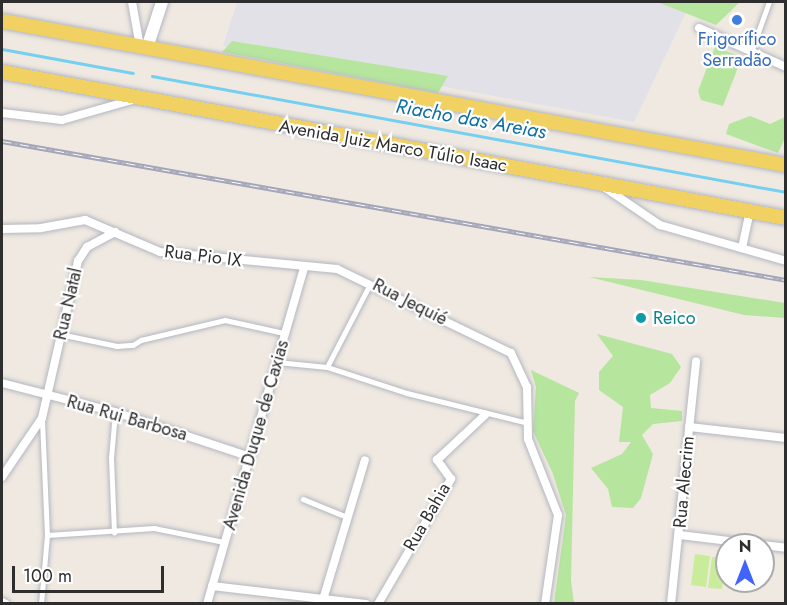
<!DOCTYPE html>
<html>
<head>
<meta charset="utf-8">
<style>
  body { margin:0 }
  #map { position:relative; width:787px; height:605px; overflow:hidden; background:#efe9e1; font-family:Jost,sans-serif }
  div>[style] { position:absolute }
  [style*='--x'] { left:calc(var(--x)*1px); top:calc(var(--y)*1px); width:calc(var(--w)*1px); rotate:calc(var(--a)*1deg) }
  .industrial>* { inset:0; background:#e3e1e8 }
  .green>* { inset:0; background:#b6e59e }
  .pitch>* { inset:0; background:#c9ec9a }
  .stream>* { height:3px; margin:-1.5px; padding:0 1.5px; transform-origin:1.5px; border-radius:1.5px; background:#75cff0 }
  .roads { filter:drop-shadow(0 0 2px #b4b7c1) drop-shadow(0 0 2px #b4b7c1) }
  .lane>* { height:4.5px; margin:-2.25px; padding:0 2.25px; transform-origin:2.25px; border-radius:2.25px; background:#fff }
  .street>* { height:8px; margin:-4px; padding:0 4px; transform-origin:4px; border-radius:4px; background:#fff }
  .secondary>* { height:12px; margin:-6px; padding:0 6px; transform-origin:6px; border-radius:6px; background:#fff }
  .primary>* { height:14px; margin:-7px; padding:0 7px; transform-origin:7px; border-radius:7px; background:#f2d163 }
  .rail>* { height:5px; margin-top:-2.5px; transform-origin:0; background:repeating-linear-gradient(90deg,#fff 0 9px,#a3a6b8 0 18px); box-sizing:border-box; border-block:2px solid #a3a6b8 }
  .dots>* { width:16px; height:16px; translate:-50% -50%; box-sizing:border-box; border:3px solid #fff; border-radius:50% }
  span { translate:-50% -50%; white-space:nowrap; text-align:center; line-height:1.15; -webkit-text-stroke:4.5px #fff; paint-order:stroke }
  .shop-label { font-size:18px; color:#366cbe }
  .street-label { font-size:18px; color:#2e2e2e }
  .culture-label { font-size:18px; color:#0d838f }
  .left { translate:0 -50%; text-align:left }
  .water-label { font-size:20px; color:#0d6fa3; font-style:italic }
  .frame { position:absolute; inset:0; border:3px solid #2e2e2e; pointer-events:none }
  .north { position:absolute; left:715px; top:533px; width:60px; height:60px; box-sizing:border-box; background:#fff; border:2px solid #ababab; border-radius:50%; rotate:0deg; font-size:16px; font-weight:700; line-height:24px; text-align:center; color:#2e2e2e }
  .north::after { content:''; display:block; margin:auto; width:21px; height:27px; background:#4264fb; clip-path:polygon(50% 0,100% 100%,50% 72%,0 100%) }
  .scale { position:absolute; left:12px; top:566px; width:152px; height:27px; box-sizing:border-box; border:3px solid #2e2e2e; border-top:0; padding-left:8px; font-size:18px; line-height:21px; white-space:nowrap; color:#2e2e2e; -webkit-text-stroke:4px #fff; paint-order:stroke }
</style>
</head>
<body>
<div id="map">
  <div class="industrial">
    <div style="clip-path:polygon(237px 2px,691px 2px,634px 122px,223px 46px)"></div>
  </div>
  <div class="green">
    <div style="clip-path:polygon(657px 2px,740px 2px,716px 25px)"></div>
    <div style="clip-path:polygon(232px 41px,448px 76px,438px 93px,222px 52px)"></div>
    <div style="clip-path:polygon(715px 47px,742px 57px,723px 106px,701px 100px,698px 91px)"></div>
    <div style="clip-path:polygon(750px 116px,770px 124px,785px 117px,785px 138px,778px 153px,726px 134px,729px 124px)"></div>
    <div style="clip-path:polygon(589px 277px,641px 280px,785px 303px,785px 318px,744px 315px)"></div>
    <div style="clip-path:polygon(597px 334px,672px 354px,681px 367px,670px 383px,650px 395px,651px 408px,682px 411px,682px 421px,653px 424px,642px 435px,653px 454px,641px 498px,633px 508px,612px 507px,608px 489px,591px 468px,622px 454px,631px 442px,619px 442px,623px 407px,599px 390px,599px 372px,613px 356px)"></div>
    <div style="clip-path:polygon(531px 370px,579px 393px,575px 401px,571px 581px,574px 603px,554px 603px,566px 515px,553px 474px,533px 431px,536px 387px)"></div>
  </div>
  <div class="pitch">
    <div style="clip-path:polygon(695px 554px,710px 556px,706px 587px,691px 585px)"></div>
    <div style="clip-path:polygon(712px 557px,726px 559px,722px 589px,708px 588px)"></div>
  </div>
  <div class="stream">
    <div style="--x:2;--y:49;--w:133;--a:10.4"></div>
    <div style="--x:152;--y:76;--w:645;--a:10.37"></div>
  </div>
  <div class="roads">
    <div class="lane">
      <div style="--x:751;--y:52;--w:53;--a:-70.2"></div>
      <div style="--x:60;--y:334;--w:58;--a:11.9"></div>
      <div style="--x:117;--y:346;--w:16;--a:-4"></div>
      <div style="--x:133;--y:345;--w:9;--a:-32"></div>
      <div style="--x:141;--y:340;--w:86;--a:-13.4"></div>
      <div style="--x:225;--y:320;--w:60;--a:12.4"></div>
      <div style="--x:277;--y:362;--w:50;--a:5.7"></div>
      <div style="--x:327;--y:367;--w:84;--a:18"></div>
      <div style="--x:407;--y:393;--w:125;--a:13.9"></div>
      <div style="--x:327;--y:367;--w:93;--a:-62.6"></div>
      <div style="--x:303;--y:499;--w:48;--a:22.2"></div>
      <div style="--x:114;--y:533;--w:75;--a:-92.3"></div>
      <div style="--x:111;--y:458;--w:46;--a:-85"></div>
      <div style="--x:47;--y:535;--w:107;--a:-3.7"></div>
      <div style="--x:154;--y:528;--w:71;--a:11.3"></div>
      <div style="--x:41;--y:604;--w:69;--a:-85"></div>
      <div style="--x:47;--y:535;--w:114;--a:-92.5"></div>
    </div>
    <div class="street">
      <div style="--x:132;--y:2;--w:46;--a:79.9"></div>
      <div style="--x:699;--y:28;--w:95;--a:24.1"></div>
      <div style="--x:2;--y:113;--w:60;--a:6.7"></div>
      <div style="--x:62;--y:120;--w:73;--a:-15.9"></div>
      <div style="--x:604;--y:187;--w:68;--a:34.2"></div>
      <div style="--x:660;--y:225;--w:131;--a:15.9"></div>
      <div style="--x:2;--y:229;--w:39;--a:-1"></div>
      <div style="--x:41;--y:228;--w:45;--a:-10.3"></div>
      <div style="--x:85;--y:220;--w:82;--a:23.1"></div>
      <div style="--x:160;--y:252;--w:178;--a:5.5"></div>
      <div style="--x:337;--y:269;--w:193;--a:25.8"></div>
      <div style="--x:511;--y:353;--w:38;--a:65"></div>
      <div style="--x:527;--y:387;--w:52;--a:88.9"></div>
      <div style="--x:528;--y:439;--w:82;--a:68.5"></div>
      <div style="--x:558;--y:515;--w:90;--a:98.3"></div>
      <div style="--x:742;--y:248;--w:38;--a:-78"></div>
      <div style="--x:2;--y:383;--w:117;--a:14.4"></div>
      <div style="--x:115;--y:412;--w:142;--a:18.4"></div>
      <div style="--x:689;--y:427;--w:98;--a:6.5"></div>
      <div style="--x:2;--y:477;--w:71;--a:-55.9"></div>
      <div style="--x:42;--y:418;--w:161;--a:-77.1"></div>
      <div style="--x:78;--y:261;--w:17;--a:-57"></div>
      <div style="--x:87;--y:247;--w:32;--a:-28"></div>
      <div style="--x:680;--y:535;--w:83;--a:7"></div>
      <div style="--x:763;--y:545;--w:23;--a:7"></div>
      <div style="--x:212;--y:586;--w:155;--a:6.7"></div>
      <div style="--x:2;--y:602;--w:4;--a:27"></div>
      <div style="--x:322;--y:603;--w:149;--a:-73.3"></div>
      <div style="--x:207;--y:604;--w:351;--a:-73.9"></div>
      <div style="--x:378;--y:604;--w:145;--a:-59.7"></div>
      <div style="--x:451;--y:479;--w:24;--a:-126"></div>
      <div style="--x:437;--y:460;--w:66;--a:-43.2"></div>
      <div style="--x:671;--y:604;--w:244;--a:-84.1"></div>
    </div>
    <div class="secondary">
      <div style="--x:147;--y:48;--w:48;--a:-71.9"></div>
    </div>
    <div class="primary">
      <div style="--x:2;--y:21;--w:797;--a:10.41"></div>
      <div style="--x:2;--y:72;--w:797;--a:10.55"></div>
    </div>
  </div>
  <div class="rail">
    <div style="--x:2;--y:141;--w:796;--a:10.05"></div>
  </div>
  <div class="dots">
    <div style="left:737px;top:20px;background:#3f7fe0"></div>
    <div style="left:641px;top:318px;background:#0f9aa8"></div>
  </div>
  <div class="shop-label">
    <span style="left:737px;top:50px">Frigorífico<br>Serradão</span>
  </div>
  <div class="street-label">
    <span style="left:393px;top:146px;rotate:10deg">Avenida Juiz Marco Túlio Isaac</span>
    <span style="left:203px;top:256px;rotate:7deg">Rua Pio IX</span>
    <span style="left:410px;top:302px;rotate:27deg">Rua Jequié</span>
    <span style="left:68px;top:304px;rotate:-77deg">Rua Natal</span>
    <span style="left:127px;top:418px;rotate:16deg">Rua Rui Barbosa</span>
    <span style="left:256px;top:435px;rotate:-74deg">Avenida Duque de Caxias</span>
    <span style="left:684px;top:482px;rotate:-85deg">Rua Alecrim</span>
    <span style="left:427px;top:517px;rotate:-60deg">Rua Bahia</span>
  </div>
  <div class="culture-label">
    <span class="left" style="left:653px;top:318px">Reico</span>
  </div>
  <div class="water-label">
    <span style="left:471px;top:119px;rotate:10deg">Riacho das Areias</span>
  </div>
  <div class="frame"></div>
  <div class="north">N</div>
  <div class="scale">100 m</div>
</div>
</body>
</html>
